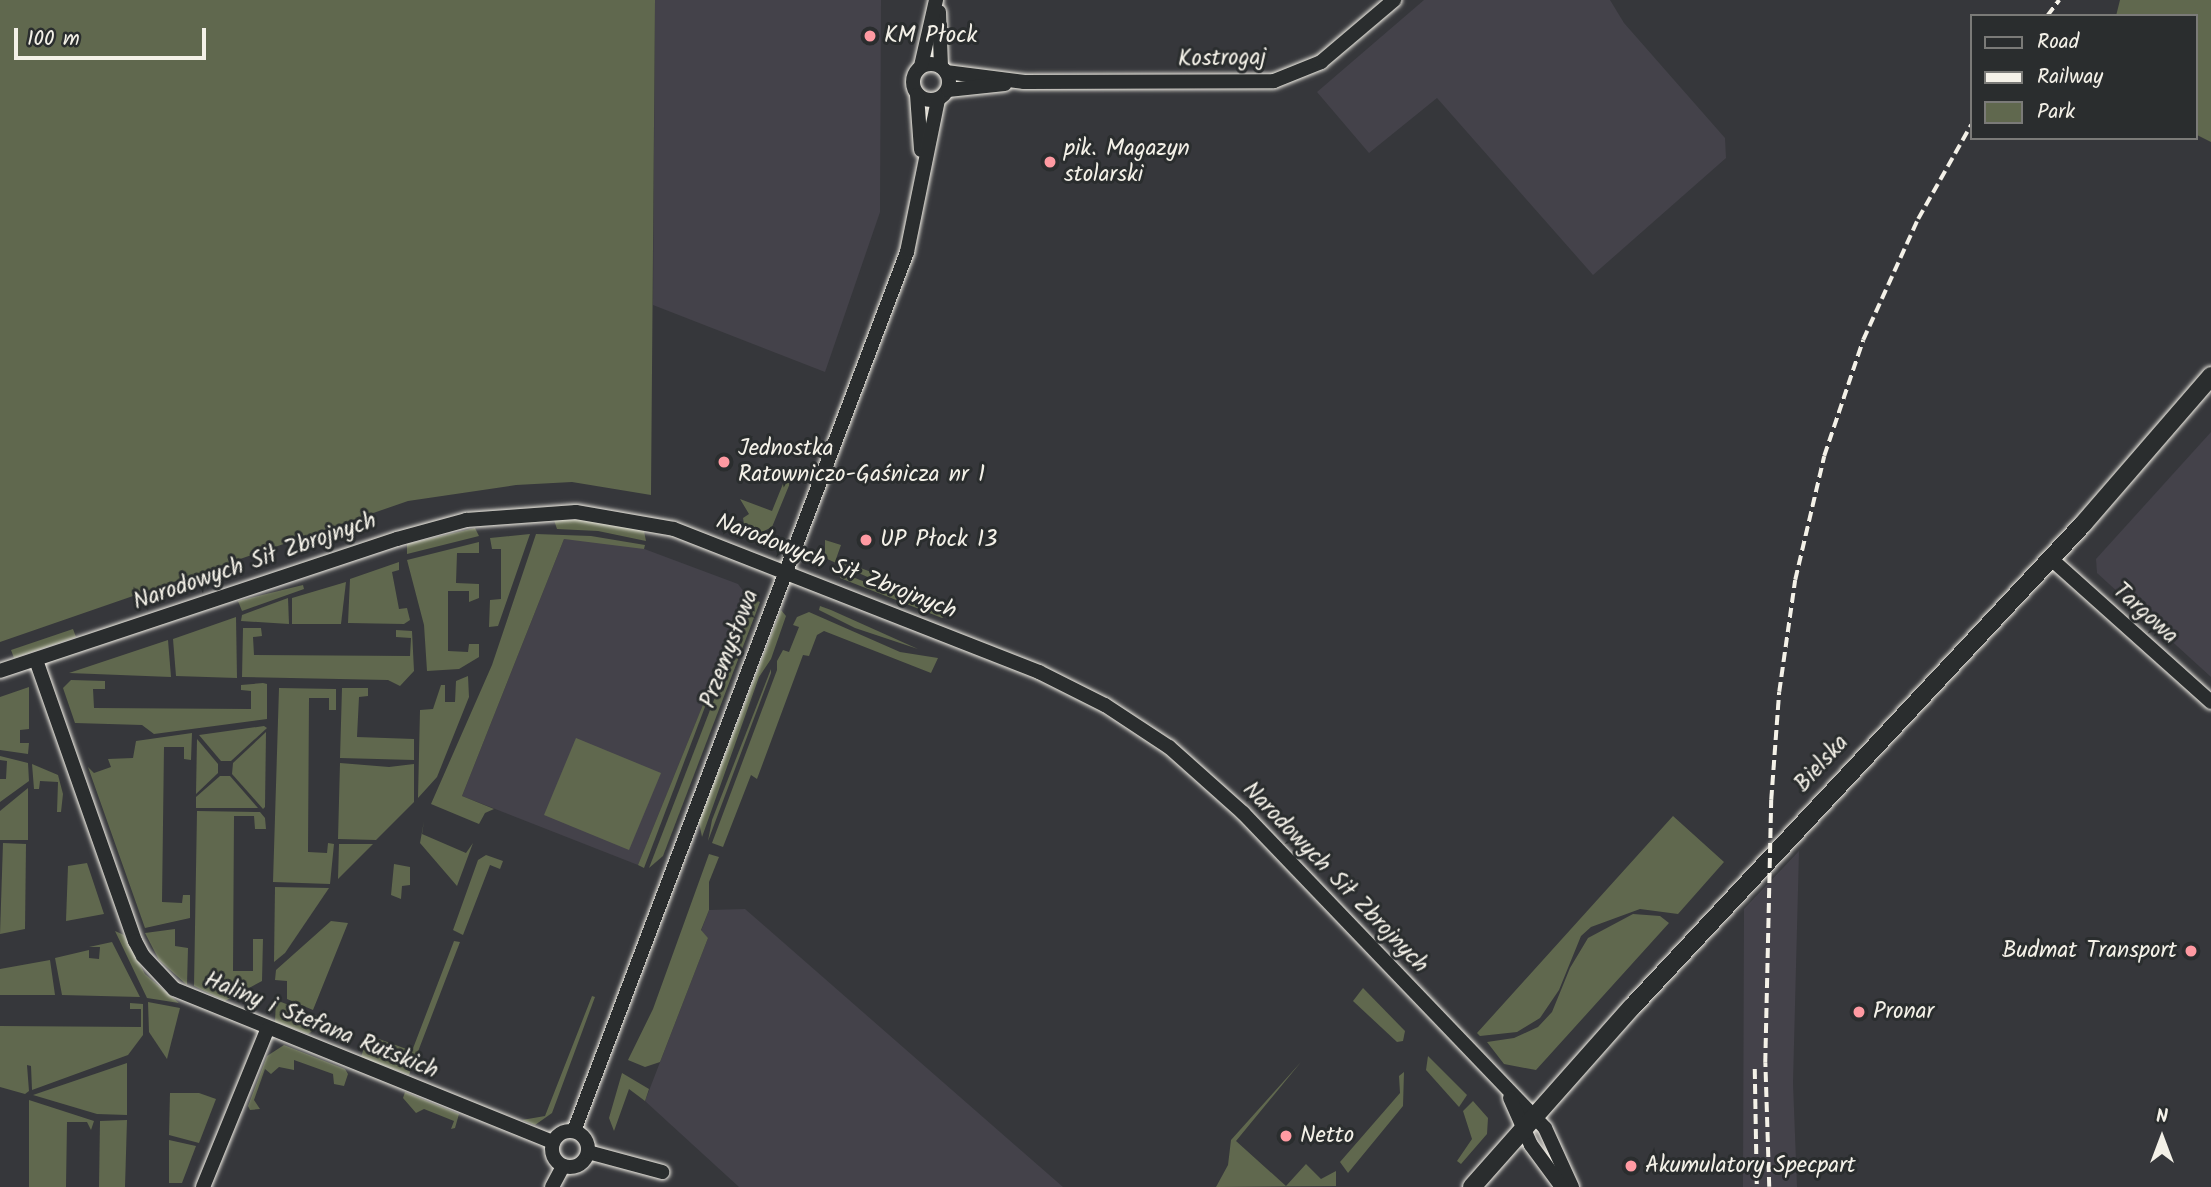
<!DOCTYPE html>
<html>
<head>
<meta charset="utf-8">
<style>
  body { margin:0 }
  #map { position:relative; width:2211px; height:1187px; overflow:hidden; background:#36373b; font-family:Kalam,sans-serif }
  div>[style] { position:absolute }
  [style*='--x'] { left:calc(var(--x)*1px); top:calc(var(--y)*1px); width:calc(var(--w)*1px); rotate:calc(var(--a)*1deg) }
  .built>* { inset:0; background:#44424a }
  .green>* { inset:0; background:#60684e }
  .roads { filter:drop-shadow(0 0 2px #f4f1e8) drop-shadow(0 0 2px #f4f1e8) }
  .minor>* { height:14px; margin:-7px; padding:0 7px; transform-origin:7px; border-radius:7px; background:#2a2d2e }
  .minor>.ring { margin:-7px; padding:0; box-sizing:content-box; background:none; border:14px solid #2a2d2e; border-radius:50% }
  .major>* { height:18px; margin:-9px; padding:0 9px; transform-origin:9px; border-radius:9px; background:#2a2d2e }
  .rail>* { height:3.5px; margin-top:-1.75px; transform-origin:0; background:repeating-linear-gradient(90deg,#f4f1e8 0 10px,transparent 0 15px) }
  .dots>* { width:19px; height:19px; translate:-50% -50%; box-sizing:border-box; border:4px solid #2a2d2e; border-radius:50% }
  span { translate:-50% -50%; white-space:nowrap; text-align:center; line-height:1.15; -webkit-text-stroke:6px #2a2d2e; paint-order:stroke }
  .poi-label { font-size:23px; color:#f4f1e8 }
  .left { translate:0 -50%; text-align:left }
  .right { translate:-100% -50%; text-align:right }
  .street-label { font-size:23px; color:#f4f1e8 }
  .legend { position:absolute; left:1970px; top:14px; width:228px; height:126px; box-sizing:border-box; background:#2a2d2e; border:2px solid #7b7b78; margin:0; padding:9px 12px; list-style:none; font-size:21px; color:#f4f1e8 }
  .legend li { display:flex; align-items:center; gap:14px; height:35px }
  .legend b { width:35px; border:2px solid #7b7b78 }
  .north { position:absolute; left:2127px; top:1103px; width:70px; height:70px; -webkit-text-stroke:5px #2a2d2e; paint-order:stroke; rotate:0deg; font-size:19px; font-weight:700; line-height:28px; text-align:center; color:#f4f1e8 }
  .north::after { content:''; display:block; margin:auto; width:24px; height:32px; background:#f4f1e8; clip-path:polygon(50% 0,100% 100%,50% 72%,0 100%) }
  .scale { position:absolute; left:14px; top:28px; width:192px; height:32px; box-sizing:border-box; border:4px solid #f4f1e8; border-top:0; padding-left:9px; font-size:21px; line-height:24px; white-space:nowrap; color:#f4f1e8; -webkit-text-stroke:5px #2a2d2e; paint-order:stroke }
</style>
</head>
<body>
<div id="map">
  <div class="built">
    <div style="clip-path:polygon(655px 0,881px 0,880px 212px,825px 372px,653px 305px)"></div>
    <div style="clip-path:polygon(1424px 0,1610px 0,1624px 23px,1725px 138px,1726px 158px,1593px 275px,1437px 98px,1369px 153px,1317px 92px)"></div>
    <div style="clip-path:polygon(2211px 432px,2211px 677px,2097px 573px,2096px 559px)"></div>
    <div style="clip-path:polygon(564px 539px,631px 544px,738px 584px,747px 596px,638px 865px,462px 796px)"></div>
    <div style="clip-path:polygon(1799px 851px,1793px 1083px,1797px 1187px,1743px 1187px,1744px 909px)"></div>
    <div style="clip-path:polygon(745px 909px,1063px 1187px,739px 1187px,645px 1101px,708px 938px,701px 931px,709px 910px)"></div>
  </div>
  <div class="green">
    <div style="clip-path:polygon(0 0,655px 0,651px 495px,572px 482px,516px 485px,408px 501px,0 642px)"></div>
    <div style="clip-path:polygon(2120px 0,2211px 0,2211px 142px,2195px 134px,2195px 16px,2116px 16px)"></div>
    <div style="clip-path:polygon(789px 469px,795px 471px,772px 527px,760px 533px,745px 530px,743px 518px,749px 514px,740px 499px,772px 511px)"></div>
    <div style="clip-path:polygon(554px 520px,590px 520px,644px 531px,646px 541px,598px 531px,557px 529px)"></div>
    <div style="clip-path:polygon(475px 528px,479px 536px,407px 554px,407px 544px)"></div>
    <div style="clip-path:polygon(530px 534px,498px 626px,489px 627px,490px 600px,501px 599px,501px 549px,492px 549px,490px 538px)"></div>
    <div style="clip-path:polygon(536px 534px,591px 536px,645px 545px,644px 549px,564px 539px,462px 796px,494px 809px,485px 813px,479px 824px,431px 804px,492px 665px)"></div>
    <div style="clip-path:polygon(825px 540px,841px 545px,836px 559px,874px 573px,872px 579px,825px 558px)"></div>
    <div style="clip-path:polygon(479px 542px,479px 553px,457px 553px,456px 583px,479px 584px,479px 598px,469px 602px,469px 591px,448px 591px,448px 651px,468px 652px,469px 644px,479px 644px,479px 657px,459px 669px,427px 671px,424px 625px,407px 560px)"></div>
    <div style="clip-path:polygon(399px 562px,399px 570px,392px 572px,399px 609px,407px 608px,410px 620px,404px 624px,348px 623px,350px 579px)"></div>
    <div style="clip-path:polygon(842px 573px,948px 614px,942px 618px,840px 578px)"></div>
    <div style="clip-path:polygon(346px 582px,341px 624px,292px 624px,292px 598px)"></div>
    <div style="clip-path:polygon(303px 585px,304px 589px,242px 611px,238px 601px)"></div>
    <div style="clip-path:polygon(747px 596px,644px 868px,638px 865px)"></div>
    <div style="clip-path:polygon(288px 598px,289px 624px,241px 621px,242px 615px)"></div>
    <div style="clip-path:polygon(757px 601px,760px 602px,663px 856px,649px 868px,751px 604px)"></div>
    <div style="clip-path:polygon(820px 606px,831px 610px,918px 649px,855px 628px,819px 610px)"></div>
    <div style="clip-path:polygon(781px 610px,786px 616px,771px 659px,759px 677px,702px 837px,699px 822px)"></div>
    <div style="clip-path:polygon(809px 612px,900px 652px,938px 658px,931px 673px,824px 631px,817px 635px,809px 656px,803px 655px,757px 779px,751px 775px,723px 847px,712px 843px,777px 670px,777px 661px,783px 650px,789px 652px,799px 627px,793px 625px,797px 617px)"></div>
    <div style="clip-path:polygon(236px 617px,237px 678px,176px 676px,173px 639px)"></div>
    <div style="clip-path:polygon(243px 628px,261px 628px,262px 636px,253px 637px,254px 655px,410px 656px,411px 638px,396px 637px,396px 630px,412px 631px,414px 671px,400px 686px,388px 680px,242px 677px)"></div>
    <div style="clip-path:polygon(73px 629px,76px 637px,14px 658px,11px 650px)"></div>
    <div style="clip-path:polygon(168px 640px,171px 677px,69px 673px)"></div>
    <div style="clip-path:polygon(771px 669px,771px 673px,708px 841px,712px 820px)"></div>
    <div style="clip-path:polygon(468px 676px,469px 697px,437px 777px,418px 798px,420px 710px,433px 709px,441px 685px,445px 685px,445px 702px,455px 702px,456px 681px)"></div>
    <div style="clip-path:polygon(71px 680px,105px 681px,105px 689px,93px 689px,94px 708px,251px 709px,251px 691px,241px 690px,241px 685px,263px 683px,267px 684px,267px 719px,154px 734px,142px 725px,75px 723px,63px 688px)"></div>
    <div style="clip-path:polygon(29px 687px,29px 729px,20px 730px,20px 743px,29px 743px,28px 754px,0 750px,0 697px)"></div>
    <div style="clip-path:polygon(279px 688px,336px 689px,336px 710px,329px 710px,329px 698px,309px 698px,308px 852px,327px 853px,328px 843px,334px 844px,330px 884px,273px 882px)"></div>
    <div style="clip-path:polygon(342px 688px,368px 688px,368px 696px,359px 697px,357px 737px,414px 739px,414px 760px,340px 758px)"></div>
    <div style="clip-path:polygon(264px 726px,267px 728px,231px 761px,221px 761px,199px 735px)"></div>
    <div style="clip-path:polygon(266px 732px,265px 807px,263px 809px,232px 774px,233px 763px)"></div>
    <div style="clip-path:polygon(192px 733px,191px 760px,184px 759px,184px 747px,164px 747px,162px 902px,182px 903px,183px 895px,190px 895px,190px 918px,145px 928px,88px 767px,94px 773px,111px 767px,108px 759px,133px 758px,136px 741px)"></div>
    <div style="clip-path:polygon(576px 738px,661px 773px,629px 850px,544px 815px)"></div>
    <div style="clip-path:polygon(197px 739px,218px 764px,218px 773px,196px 794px)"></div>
    <div style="clip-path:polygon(0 756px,28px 763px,29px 781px,0 802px,0 779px,6px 779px,7px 761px,0 760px)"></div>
    <div style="clip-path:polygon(340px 763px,389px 767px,414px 764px,414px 802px,376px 840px,338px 839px)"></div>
    <div style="clip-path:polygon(32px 764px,58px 775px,63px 794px,61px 812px,57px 812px,58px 782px,40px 781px,39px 789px,34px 789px)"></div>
    <div style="clip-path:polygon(220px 776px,230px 776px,258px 808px,196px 808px,196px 797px)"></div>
    <div style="clip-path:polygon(28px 788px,28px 840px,0 840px,0 811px)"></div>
    <div style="clip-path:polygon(197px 811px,260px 812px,265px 818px,266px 829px,255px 829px,254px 816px,234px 816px,233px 971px,253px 971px,253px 939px,263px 939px,262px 981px,225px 1001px,194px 986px)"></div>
    <div style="clip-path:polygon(1673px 816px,1724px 862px,1678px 914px,1640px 909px,1591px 927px,1581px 936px,1559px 990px,1540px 1018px,1517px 1032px,1480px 1036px,1477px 1033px)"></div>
    <div style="clip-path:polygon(424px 821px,422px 834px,466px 853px,473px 843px,457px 886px,420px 843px)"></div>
    <div style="clip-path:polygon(3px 843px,26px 844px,25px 929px,0 934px)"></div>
    <div style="clip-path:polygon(339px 844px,373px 844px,338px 879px)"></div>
    <div style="clip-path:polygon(709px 854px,719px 857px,709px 882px,709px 910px,701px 930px,708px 938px,660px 1062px,645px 1067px,628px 1060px,653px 1009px)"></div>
    <div style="clip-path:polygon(486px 855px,503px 861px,500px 869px,490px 865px,463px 935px,453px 930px,478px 860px)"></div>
    <div style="clip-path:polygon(87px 863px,104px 914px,66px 921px,68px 866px)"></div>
    <div style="clip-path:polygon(394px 864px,410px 867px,410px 885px,402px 886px,401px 899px,391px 895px)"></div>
    <div style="clip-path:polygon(275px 887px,329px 888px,285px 953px,274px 962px)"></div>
    <div style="clip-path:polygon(1633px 914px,1660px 916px,1669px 923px,1536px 1070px,1504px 1064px,1487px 1042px,1514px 1038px,1538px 1027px,1552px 1012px,1570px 968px,1588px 938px)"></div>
    <div style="clip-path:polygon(331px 921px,348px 923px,313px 1010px,287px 999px,287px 981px,275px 980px,276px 970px)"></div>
    <div style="clip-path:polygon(175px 929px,175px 946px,188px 948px,187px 985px,159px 960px,145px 933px)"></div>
    <div style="clip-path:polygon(115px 931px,124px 935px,145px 974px,179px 1003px,147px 998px)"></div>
    <div style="clip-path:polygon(454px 941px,460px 942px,409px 1075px,361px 1057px,368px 1035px,412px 1051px)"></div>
    <div style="clip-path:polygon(112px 942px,140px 997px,62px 995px,55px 958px,89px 950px,89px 958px,99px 959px,100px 947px,89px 947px)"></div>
    <div style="clip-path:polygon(50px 960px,55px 995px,0 995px,0 969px)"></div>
    <div style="clip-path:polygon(1363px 988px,1405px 1031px,1403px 1041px,1397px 1042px,1353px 1001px)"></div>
    <div style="clip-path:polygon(592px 996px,595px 997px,552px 1113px,535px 1125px,522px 1120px,545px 1116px)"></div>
    <div style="clip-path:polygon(276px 1000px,322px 1018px,319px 1027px,308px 1034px,275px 1022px)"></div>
    <div style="clip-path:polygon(148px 1002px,180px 1008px,167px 1059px,149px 1032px)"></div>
    <div style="clip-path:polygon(130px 1003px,143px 1004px,143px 1035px,128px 1055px,32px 1090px,31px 1066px,27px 1065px,29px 1091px,25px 1094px,0 1087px,0 1026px,141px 1027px,141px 1009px,130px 1009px)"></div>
    <div style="clip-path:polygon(284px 1045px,345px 1069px,348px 1074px,344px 1086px,334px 1084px,333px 1074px,294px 1060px,294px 1070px,279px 1067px,271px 1074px,265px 1069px,254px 1100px,260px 1109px,250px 1110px,248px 1106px,267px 1056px)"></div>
    <div style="clip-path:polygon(1428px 1056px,1467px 1095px,1459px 1107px,1426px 1070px)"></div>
    <div style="clip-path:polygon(1301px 1062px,1236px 1141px,1286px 1186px,1306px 1164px,1321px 1179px,1336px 1171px,1336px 1186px,1216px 1187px,1228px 1165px,1231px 1140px)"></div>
    <div style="clip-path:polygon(127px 1063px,127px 1115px,97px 1114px,33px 1095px)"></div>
    <div style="clip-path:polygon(1404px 1072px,1403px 1106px,1348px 1173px,1340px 1162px,1400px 1093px,1399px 1076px)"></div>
    <div style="clip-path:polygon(622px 1073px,649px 1089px,645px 1101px,629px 1089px,614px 1131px,609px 1118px)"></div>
    <div style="clip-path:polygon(405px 1092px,459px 1114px,455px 1128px,451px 1129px,454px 1121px,424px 1109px,416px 1113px,403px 1098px)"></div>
    <div style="clip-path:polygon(170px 1093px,199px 1093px,216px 1099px,199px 1143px,169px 1135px)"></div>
    <div style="clip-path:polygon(29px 1100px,94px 1121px,91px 1130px,87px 1122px,67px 1122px,66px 1187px,29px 1187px)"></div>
    <div style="clip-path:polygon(1473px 1101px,1488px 1118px,1487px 1134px,1461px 1164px,1457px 1161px,1472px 1139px,1463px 1111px)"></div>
    <div style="clip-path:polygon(127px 1120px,125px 1187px,99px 1187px,100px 1121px)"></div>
    <div style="clip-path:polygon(169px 1140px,196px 1146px,182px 1183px,169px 1183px)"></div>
  </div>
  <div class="roads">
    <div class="minor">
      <div style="--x:939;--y:12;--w:55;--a:87.9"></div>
      <div class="ring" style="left:913px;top:64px;width:22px;height:22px"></div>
      <div style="--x:921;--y:66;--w:68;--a:-77.2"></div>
      <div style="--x:946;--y:72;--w:79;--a:7.3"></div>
      <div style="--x:1024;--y:82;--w:250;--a:-0.2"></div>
      <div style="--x:1274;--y:81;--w:51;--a:-22"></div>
      <div style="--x:1321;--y:62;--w:96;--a:-40.3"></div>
      <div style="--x:948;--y:90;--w:57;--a:-6"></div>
      <div style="--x:917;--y:95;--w:55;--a:85.8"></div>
      <div style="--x:2050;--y:558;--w:216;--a:41.8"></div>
      <div style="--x:36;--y:660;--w:298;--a:70.6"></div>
      <div style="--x:135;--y:941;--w:17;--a:62"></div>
      <div style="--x:143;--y:956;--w:45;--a:46.8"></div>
      <div style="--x:174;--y:989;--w:409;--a:22"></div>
      <div style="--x:0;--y:671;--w:418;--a:-18.4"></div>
      <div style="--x:397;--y:539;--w:72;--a:-15.4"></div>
      <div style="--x:466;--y:520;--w:110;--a:-4.2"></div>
      <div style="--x:576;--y:512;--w:99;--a:9.8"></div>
      <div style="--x:674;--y:529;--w:392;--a:21.4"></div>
      <div style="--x:1039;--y:672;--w:74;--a:26.6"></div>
      <div style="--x:1105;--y:705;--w:77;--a:33.3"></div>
      <div style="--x:1169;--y:747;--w:99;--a:41.7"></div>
      <div style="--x:1243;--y:813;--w:436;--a:46.2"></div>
      <div style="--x:1545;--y:1128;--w:65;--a:65.4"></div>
      <div style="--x:1510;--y:1098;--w:51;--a:65.9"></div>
      <div style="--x:1531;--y:1145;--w:52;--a:53.6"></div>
      <div class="ring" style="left:552px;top:1131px;width:22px;height:22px"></div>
      <div style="--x:574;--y:1131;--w:940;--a:-69.25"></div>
      <div style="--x:907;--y:252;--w:156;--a:-78.5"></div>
      <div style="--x:588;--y:1152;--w:77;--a:15.1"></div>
      <div style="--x:203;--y:1187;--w:170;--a:-67.8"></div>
      <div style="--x:552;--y:1187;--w:24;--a:-62"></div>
    </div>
    <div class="major">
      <div style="--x:1472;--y:1187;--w:241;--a:-48.4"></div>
      <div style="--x:1632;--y:1007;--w:661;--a:-46.96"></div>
      <div style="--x:2083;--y:524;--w:196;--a:-49.1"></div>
    </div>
  </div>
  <div class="rail">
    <div style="--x:2047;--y:16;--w:20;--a:-53"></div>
    <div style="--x:1755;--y:1069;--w:118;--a:89"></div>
    <div style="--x:1769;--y:1187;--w:124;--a:-91.8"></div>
    <div style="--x:1765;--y:1063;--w:263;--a:-88.7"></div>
    <div style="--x:1771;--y:800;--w:108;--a:-85.8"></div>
    <div style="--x:1779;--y:692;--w:113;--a:-81.9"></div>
    <div style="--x:1795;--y:580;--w:127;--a:-76.8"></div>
    <div style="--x:1824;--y:456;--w:122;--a:-71.4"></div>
    <div style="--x:1863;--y:340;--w:133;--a:-65.6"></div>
    <div style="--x:1918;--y:219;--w:108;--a:-60.6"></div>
  </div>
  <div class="dots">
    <div style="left:870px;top:36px;background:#ff9aa2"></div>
    <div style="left:1050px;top:162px;background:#ff9aa2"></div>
    <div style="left:724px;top:462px;background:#ff9aa2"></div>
    <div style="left:866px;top:540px;background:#ff9aa2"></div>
    <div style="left:2191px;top:951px;background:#ff9aa2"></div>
    <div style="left:1859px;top:1012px;background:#ff9aa2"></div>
    <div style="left:1286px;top:1136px;background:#ff9aa2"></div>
    <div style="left:1631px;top:1166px;background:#ff9aa2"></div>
  </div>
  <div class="poi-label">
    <span class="left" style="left:884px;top:36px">KM Płock</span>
    <span class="left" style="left:1064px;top:162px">pik. Magazyn<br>stolarski</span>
    <span class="left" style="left:738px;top:462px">Jednostka<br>Ratowniczo-Gaśnicza nr 1</span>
    <span class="left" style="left:880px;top:540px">UP Płock 13</span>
    <span class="right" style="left:2177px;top:951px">Budmat Transport</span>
    <span class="left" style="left:1873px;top:1012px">Pronar</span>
    <span class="left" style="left:1300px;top:1136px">Netto</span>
    <span class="left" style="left:1645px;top:1166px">Akumulatory Specpart</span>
  </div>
  <div class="street-label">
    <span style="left:1222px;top:59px;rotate:-1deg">Kostrogaj</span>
    <span style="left:255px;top:562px;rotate:-19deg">Narodowych Sił Zbrojnych</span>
    <span style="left:836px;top:567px;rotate:21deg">Narodowych Sił Zbrojnych</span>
    <span style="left:2145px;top:614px;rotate:42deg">Targowa</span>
    <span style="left:730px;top:649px;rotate:-69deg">Przemysłowa</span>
    <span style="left:1822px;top:764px;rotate:-48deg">Bielska</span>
    <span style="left:1335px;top:878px;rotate:46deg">Narodowych Sił Zbrojnych</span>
    <span style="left:321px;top:1026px;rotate:22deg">Haliny i Stefana Rutskich</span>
  </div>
  <ul class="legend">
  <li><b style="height:9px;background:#2a2d2e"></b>Road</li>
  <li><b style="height:9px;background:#f4f1e8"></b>Railway</li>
  <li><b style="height:19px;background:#60684e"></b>Park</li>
  </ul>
  <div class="north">N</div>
  <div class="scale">100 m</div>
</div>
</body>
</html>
